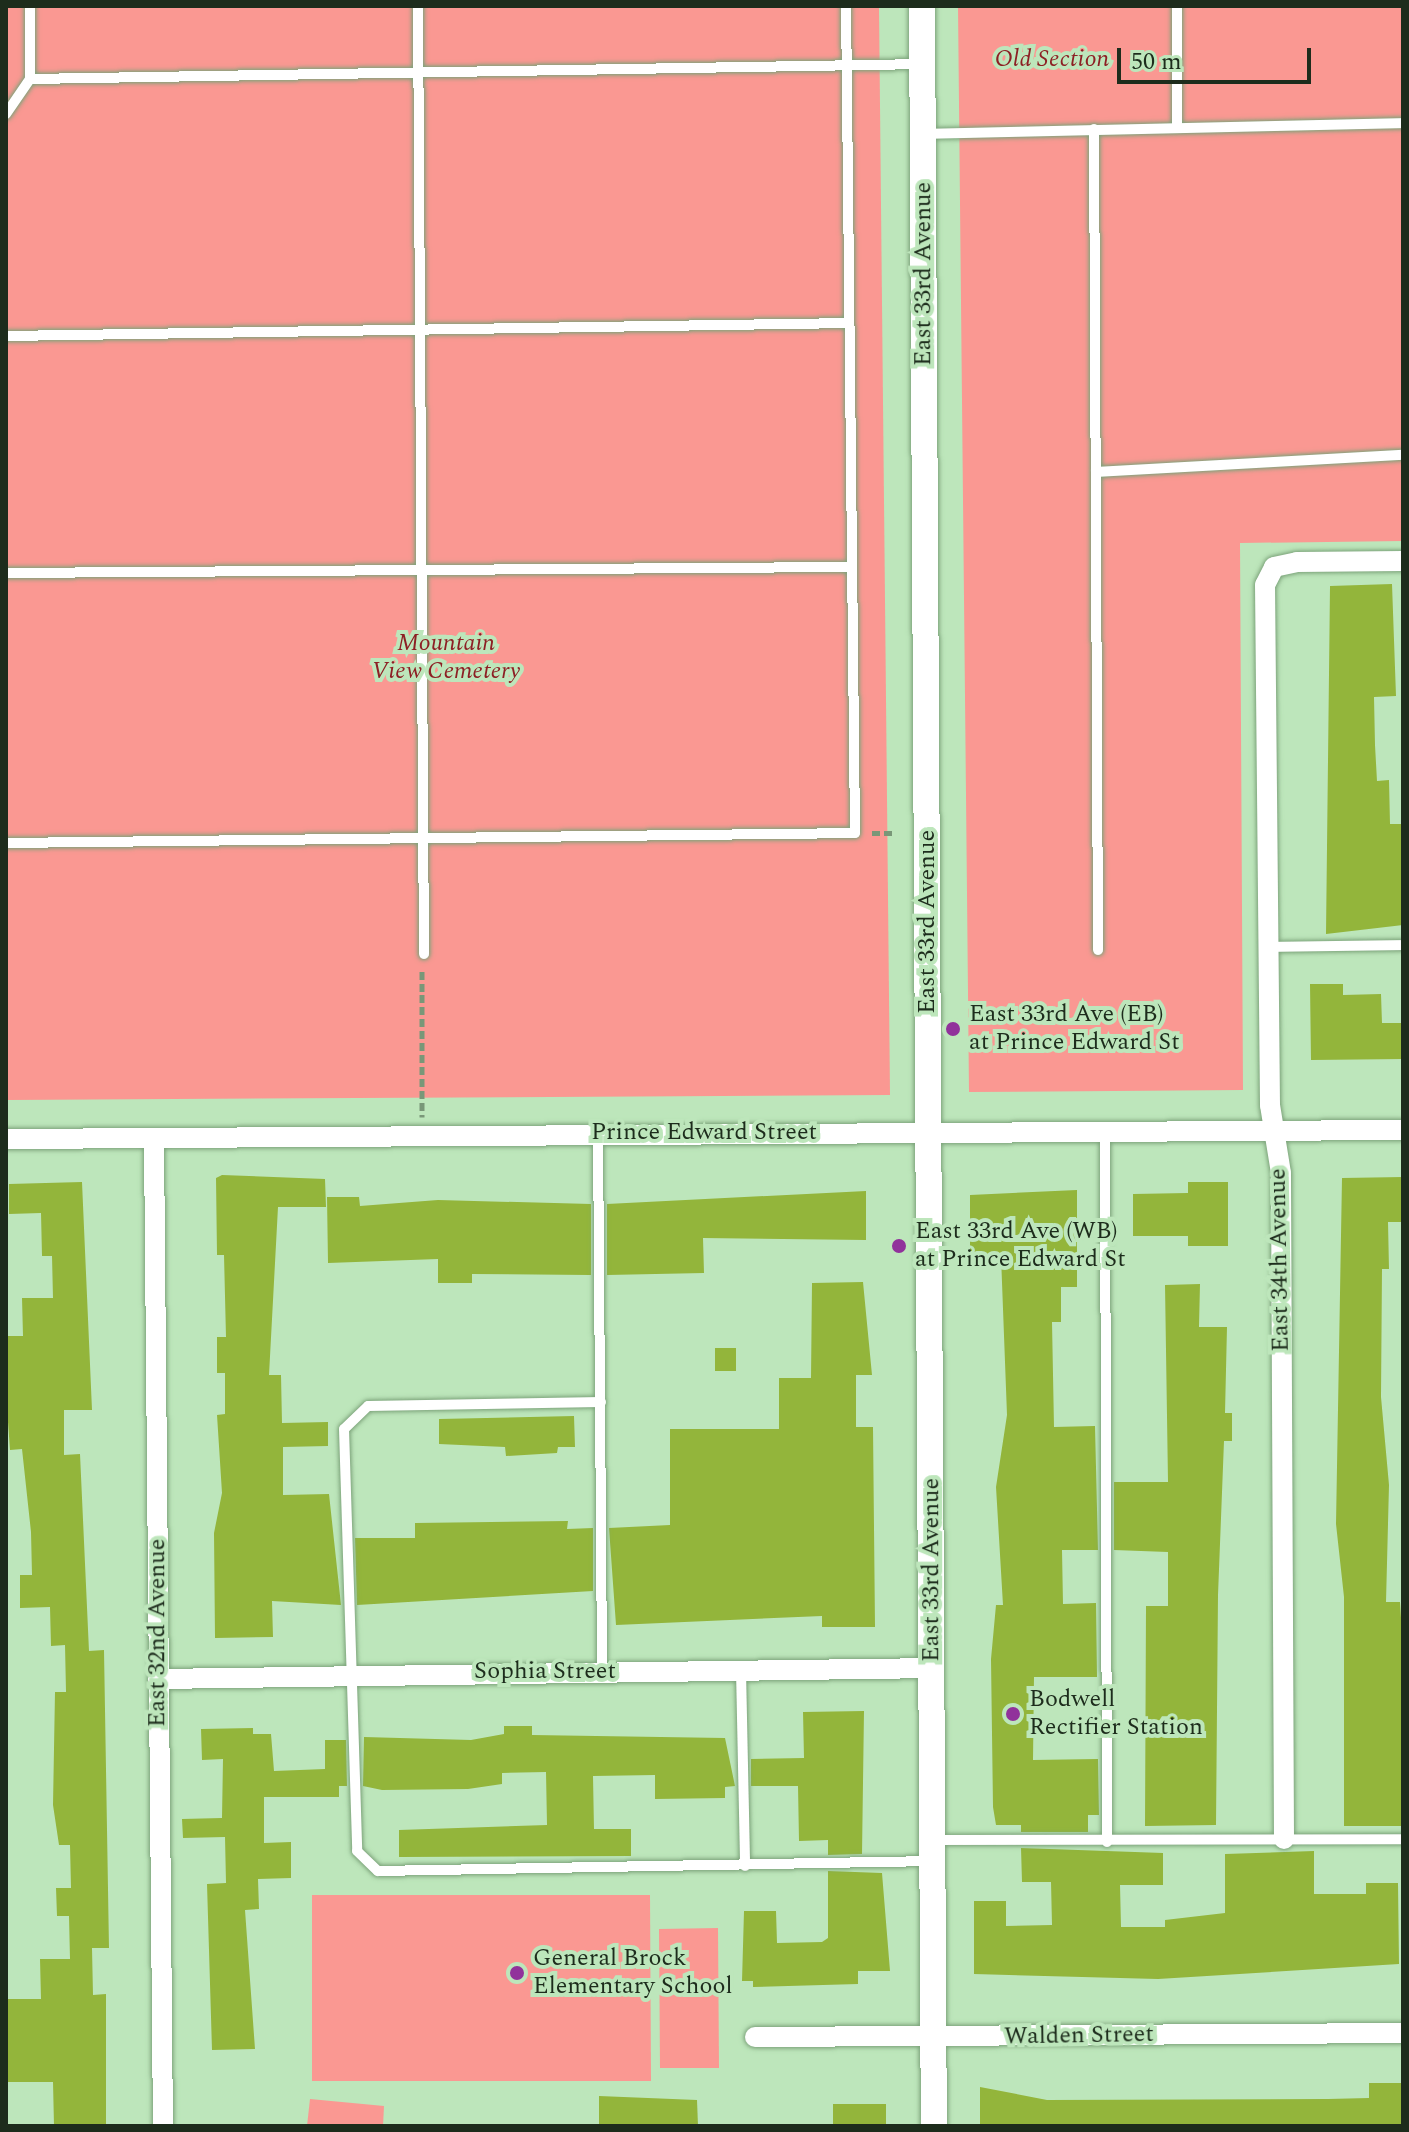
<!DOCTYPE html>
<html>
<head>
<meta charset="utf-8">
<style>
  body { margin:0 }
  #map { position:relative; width:1409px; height:2132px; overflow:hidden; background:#bde6bb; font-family:Spectral,serif }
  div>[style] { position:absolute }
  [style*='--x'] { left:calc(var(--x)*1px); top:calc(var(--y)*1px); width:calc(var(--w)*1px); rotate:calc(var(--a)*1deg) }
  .green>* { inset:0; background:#fa9892 }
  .building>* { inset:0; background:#93b53b }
  .path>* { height:5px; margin-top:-2.5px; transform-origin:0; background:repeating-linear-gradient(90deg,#799778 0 8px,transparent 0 12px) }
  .roads { filter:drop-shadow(0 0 2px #7ca37a) drop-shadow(0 0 2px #7ca37a) }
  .service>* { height:10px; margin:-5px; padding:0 5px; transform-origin:5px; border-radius:5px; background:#fff }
  .minor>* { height:20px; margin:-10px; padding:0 10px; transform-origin:10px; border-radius:10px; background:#fff }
  .tertiary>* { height:26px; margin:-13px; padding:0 13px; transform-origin:13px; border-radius:13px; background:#fff }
  .dots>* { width:22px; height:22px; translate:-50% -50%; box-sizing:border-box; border:4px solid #bde6bb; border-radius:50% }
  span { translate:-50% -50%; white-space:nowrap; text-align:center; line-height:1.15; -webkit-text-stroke:8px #bde6bb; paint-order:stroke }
  .park-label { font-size:24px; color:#8d1f24; font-style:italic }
  .street-label { font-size:24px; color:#1d2c1c }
  .poi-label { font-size:24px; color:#1d2c1c }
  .left { translate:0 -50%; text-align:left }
  .frame { position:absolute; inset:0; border:8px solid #1d2c1c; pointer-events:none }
  .scale { position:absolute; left:1117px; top:48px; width:194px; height:36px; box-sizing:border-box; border:4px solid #1d2c1c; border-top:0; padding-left:10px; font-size:24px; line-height:28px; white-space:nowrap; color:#1d2c1c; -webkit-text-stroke:6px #bde6bb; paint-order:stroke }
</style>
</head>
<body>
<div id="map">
  <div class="green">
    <div style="clip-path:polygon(6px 6px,879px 6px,890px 1095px,6px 1100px)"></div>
    <div style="clip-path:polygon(958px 6px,1403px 6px,1403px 541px,1240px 543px,1243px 1090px,969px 1092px)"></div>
    <div style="clip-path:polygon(312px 1895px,650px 1895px,651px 2081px,312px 2081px)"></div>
    <div style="clip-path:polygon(718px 1928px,719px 2068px,660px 2068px,659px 1929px)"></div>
    <div style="clip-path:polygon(310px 2099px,384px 2106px,383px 2126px,307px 2126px)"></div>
  </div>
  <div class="building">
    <div style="clip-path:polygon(1392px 584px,1396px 696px,1374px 697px,1375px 745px,1377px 781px,1389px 780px,1390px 824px,1403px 824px,1403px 925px,1326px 934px,1330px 586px)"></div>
    <div style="clip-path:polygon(1310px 984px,1343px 984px,1343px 995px,1381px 994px,1382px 1023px,1403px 1023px,1403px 1059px,1311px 1060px)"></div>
    <div style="clip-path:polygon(222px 1175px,325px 1179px,326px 1207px,278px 1207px,269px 1375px,281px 1375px,282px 1423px,328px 1422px,328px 1446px,283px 1447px,283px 1495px,329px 1494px,341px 1605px,272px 1601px,273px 1637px,215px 1638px,214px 1533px,222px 1493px,217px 1415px,225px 1414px,225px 1373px,217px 1373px,217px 1337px,226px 1337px,224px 1255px,217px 1255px,216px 1178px)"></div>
    <div style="clip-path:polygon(1403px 1177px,1403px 1222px,1388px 1222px,1389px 1269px,1382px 1269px,1381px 1397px,1389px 1485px,1386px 1602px,1400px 1602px,1403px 1649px,1403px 1826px,1344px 1826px,1344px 1597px,1336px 1524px,1342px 1178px)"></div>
    <div style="clip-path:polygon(82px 1182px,92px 1410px,64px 1410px,64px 1455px,80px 1454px,89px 1651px,104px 1650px,109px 1948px,92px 1948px,93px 1995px,106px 1994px,106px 2126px,54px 2126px,53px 2082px,6px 2082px,6px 1999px,41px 1999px,40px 1959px,70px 1959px,69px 1916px,57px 1916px,56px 1888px,71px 1888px,70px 1845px,59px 1845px,53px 1805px,55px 1692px,66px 1692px,65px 1645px,51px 1646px,50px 1607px,20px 1608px,20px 1575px,32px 1575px,31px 1532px,22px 1449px,10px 1450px,6px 1394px,6px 1336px,23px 1336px,22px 1298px,53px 1298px,52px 1256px,42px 1256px,41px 1213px,9px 1214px,9px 1184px)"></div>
    <div style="clip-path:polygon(1188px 1182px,1228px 1182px,1228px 1246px,1188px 1246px,1188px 1236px,1133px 1236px,1133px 1194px,1188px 1193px)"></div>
    <div style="clip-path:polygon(1077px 1190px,1077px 1287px,1061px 1287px,1061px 1322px,1052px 1322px,1054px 1427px,1095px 1426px,1098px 1550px,1062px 1550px,1063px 1604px,1096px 1603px,1097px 1677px,1034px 1677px,1033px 1760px,1098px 1759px,1099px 1815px,1088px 1815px,1088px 1832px,1021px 1832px,1021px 1825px,996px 1825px,993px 1807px,991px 1659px,996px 1605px,1003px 1605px,996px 1487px,1007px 1415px,1001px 1256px,970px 1256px,970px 1195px)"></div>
    <div style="clip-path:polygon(866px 1191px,866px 1240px,703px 1238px,704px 1273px,607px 1275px,607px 1204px)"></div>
    <div style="clip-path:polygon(327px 1197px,359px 1197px,360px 1206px,438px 1200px,591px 1204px,591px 1275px,472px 1274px,472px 1283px,438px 1283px,438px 1259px,328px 1263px)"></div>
    <div style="clip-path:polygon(863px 1282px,872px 1375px,856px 1375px,856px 1427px,873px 1427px,875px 1627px,822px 1627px,822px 1616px,616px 1625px,609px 1528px,670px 1525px,670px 1429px,779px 1429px,779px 1378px,811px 1378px,812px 1283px)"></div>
    <div style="clip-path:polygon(1200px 1284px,1199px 1327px,1227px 1327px,1225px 1413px,1232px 1413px,1232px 1441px,1224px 1441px,1218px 1595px,1216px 1825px,1145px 1826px,1146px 1606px,1168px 1606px,1168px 1552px,1114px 1550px,1114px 1482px,1168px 1482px,1165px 1285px)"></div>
    <div style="clip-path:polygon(715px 1348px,736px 1348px,736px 1371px,715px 1371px)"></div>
    <div style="clip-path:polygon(574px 1416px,575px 1447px,558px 1447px,557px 1453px,506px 1456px,505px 1447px,439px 1444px,439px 1419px)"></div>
    <div style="clip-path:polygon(568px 1521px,567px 1529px,593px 1528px,593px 1591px,357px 1605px,355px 1538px,415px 1538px,415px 1523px)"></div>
    <div style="clip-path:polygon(864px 1711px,862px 1854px,828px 1855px,828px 1840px,799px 1841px,798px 1786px,751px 1786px,751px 1759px,804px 1758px,803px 1712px)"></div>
    <div style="clip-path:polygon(504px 1726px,532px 1726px,532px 1735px,725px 1738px,735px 1786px,725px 1787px,725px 1798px,655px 1799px,655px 1775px,593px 1776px,594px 1829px,631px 1829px,631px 1856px,399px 1857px,399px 1830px,547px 1825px,546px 1772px,502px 1773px,502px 1784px,468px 1789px,382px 1790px,363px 1786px,364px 1737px,471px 1740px,504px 1734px)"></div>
    <div style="clip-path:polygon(253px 1728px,253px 1734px,271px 1734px,274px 1771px,325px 1769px,325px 1740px,346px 1740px,347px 1786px,339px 1786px,339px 1797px,264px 1797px,264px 1843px,291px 1842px,291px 1878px,258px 1879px,259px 1909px,245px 1910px,255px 2049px,212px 2050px,207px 1884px,226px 1883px,225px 1837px,183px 1838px,182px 1819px,222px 1818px,223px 1759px,202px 1760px,201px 1729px)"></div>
    <div style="clip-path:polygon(1021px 1848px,1163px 1853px,1163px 1885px,1120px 1885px,1121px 1927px,1165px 1927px,1165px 1920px,1225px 1913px,1225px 1854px,1314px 1851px,1314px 1894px,1366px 1894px,1366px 1883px,1398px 1883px,1399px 1964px,1158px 1979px,974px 1974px,974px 1901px,1006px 1901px,1006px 1926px,1052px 1925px,1051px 1882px,1022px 1882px)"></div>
    <div style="clip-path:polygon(828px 1871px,882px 1873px,890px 1971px,858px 1971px,858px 1984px,753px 1987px,753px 1981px,742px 1981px,744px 1911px,776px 1911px,777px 1943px,822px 1942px,828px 1938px)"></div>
    <div style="clip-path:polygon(1369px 2083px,1402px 2083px,1402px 2125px,980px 2126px,980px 2087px,1047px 2100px,1328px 2099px,1369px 2098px)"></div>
    <div style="clip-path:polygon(599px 2096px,697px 2100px,698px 2126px,599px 2126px)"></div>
    <div style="clip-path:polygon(833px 2104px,886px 2104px,886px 2126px,833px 2126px)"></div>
  </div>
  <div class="path">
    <div style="--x:872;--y:833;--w:24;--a:0"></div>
    <div style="--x:422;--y:971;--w:146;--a:90"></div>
  </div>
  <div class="roads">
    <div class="service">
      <div style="--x:418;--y:6;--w:948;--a:89.64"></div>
      <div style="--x:1177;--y:6;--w:121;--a:90"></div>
      <div style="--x:30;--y:79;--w:891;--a:-0.96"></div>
      <div style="--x:6;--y:114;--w:42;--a:-55.6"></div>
      <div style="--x:30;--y:79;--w:73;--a:-90"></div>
      <div style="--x:1094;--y:129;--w:821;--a:89.72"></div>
      <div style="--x:925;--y:134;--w:478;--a:-1.3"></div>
      <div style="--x:6;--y:336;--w:843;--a:-0.88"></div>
      <div style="--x:1096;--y:472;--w:307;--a:-3.2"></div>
      <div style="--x:6;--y:573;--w:846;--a:-0.41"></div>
      <div style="--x:6;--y:843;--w:849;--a:-0.67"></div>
      <div style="--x:855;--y:833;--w:827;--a:-90.62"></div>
      <div style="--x:1268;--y:947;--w:135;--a:-0.8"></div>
      <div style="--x:1105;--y:1132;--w:710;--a:89.84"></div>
      <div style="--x:598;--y:1133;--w:538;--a:89.57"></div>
      <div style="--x:601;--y:1402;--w:233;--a:179"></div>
      <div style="--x:368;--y:1406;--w:33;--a:136"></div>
      <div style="--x:344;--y:1429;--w:422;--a:88.2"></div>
      <div style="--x:357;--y:1851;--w:29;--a:44"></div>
      <div style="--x:378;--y:1871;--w:555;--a:-1.03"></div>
      <div style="--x:741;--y:1670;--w:196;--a:88.8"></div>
      <div style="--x:933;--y:1840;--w:470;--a:-0.1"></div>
    </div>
    <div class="minor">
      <div style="--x:6;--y:1139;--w:1397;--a:-0.37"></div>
      <div style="--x:154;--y:1140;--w:986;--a:89.48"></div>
      <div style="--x:158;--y:1679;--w:774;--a:-0.81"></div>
      <div style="--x:1284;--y:1839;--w:666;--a:-90.26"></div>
      <div style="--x:1281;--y:1173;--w:69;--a:-99.2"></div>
      <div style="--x:1270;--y:1105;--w:520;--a:-90.55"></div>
      <div style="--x:1265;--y:585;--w:20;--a:-63"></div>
      <div style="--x:1274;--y:567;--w:24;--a:-12"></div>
      <div style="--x:1297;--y:562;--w:106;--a:-0.5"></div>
      <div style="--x:755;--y:2037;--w:648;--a:-0.35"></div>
    </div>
    <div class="tertiary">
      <div style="--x:922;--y:6;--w:2120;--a:89.68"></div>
    </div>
  </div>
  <div class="dots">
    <div style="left:953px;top:1029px;background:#91329b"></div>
    <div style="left:899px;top:1246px;background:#91329b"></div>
    <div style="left:1013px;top:1714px;background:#91329b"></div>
    <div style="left:517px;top:1973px;background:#91329b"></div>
  </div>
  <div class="park-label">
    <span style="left:1052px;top:60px">Old Section</span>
    <span style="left:446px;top:658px">Mountain<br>View Cemetery</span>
  </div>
  <div class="street-label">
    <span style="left:924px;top:274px;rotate:-90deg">East 33rd Avenue</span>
    <span style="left:928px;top:922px;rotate:-90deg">East 33rd Avenue</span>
    <span style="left:704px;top:1133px">Prince Edward Street</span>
    <span style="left:1280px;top:1260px;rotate:-91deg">East 34th Avenue</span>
    <span style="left:932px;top:1570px;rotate:-90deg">East 33rd Avenue</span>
    <span style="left:158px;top:1633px;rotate:-90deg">East 32nd Avenue</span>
    <span style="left:545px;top:1672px">Sophia Street</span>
    <span style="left:1079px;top:2036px;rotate:-1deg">Walden Street</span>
  </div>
  <div class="poi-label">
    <span class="left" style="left:969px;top:1029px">East 33rd Ave (EB)<br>at Prince Edward St</span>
    <span class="left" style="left:915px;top:1246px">East 33rd Ave (WB)<br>at Prince Edward St</span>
    <span class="left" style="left:1029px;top:1714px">Bodwell<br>Rectifier Station</span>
    <span class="left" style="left:533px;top:1973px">General Brock<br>Elementary School</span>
  </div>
  <div class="frame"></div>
  <div class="scale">50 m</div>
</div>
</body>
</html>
